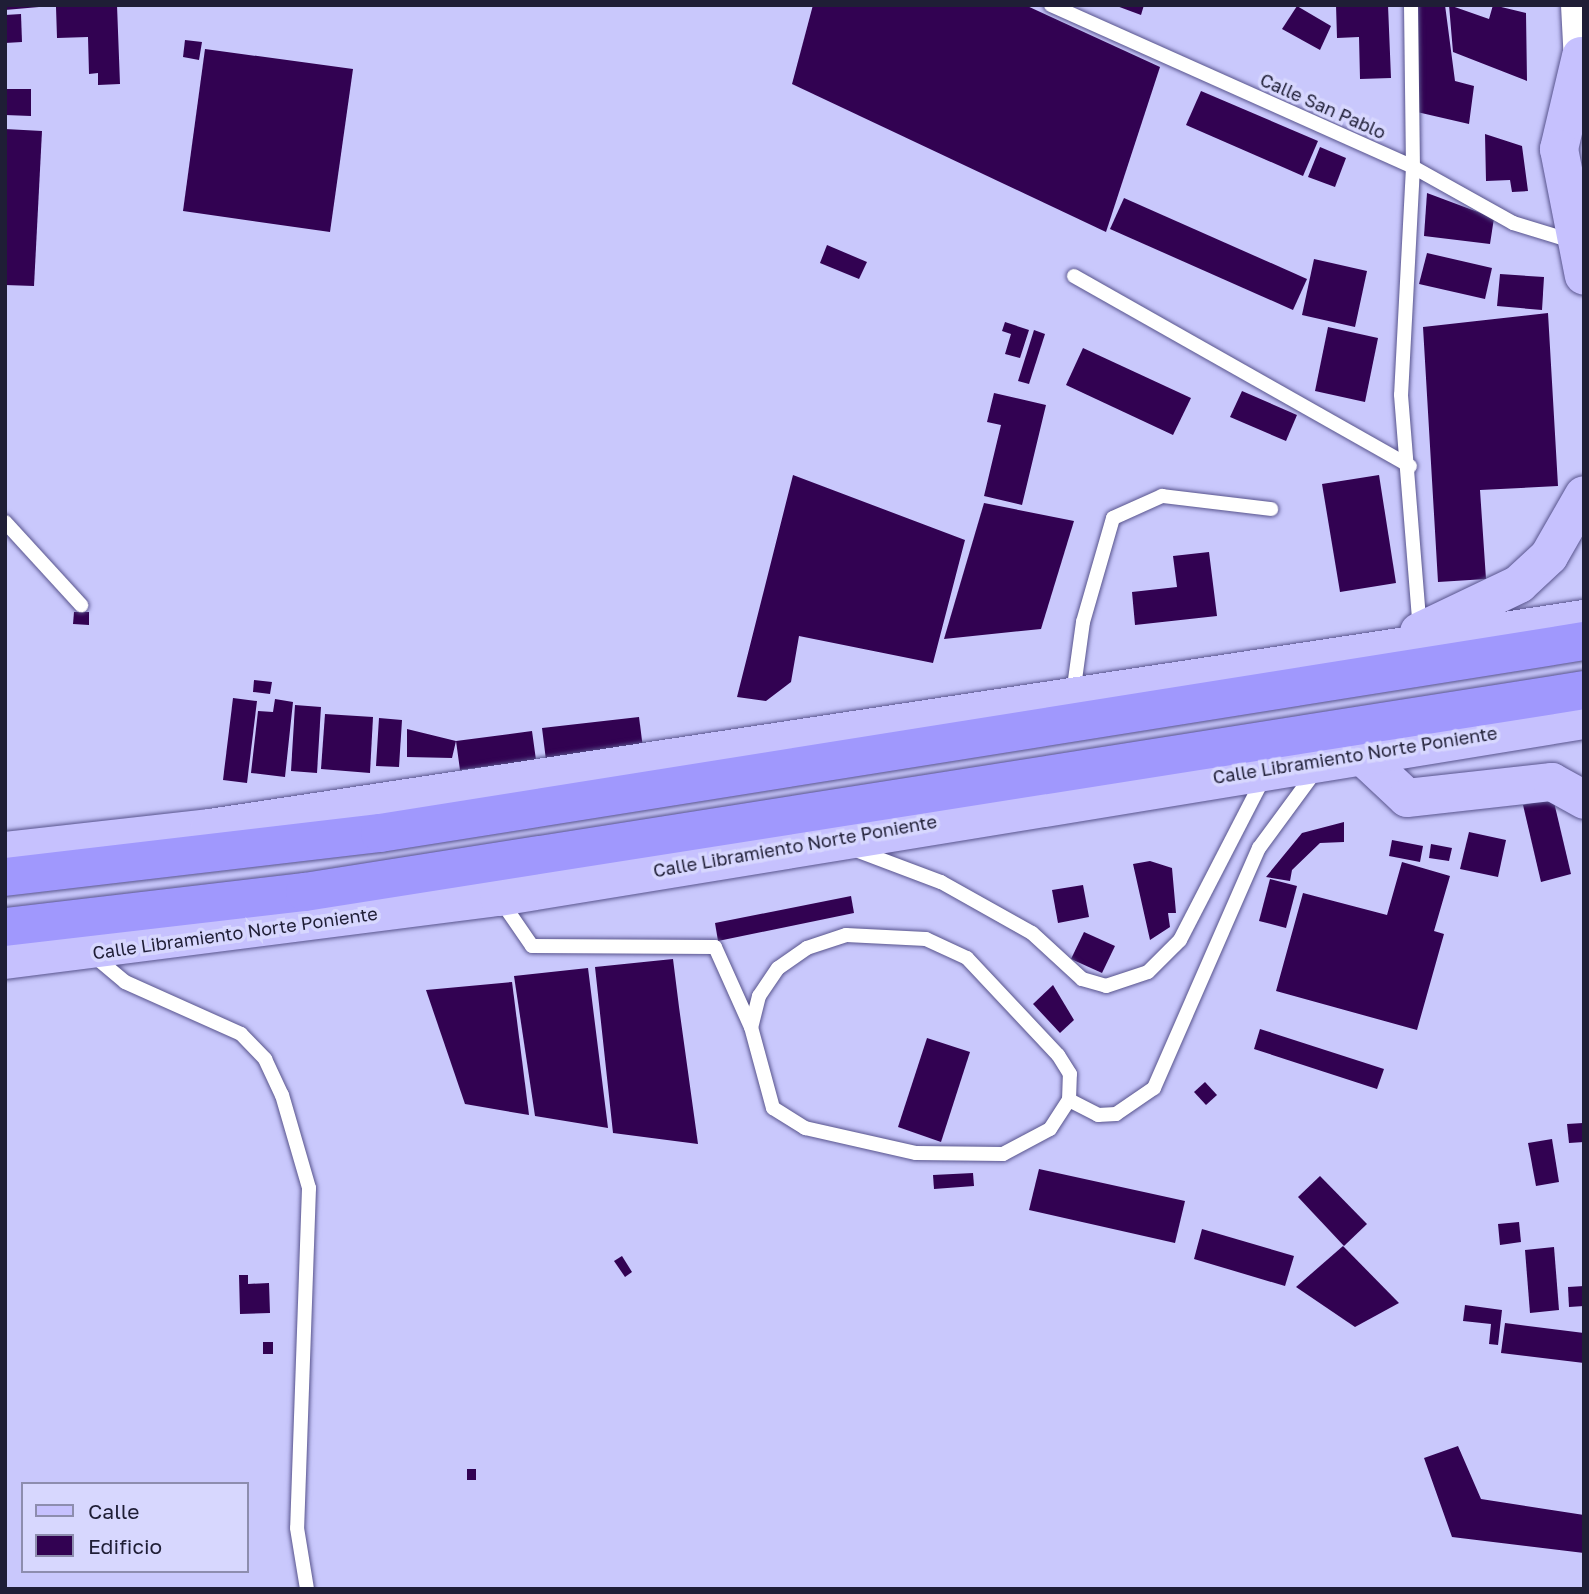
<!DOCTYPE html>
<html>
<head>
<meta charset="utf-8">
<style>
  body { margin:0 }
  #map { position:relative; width:1589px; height:1594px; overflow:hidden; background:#c9c8fc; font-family:"Golos Text",sans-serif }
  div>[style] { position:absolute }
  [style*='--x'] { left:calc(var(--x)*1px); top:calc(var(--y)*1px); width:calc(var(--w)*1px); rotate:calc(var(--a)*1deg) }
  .building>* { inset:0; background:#320252 }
  .roads { filter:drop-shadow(0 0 2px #58548d) drop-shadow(0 0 2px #58548d) }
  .lane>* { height:14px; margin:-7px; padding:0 7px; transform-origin:7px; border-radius:7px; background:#fff }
  .secondary>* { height:38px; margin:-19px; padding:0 19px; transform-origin:19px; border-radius:19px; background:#fff }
  .primary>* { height:38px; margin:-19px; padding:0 19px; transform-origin:19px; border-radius:19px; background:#c6c1fe }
  .highway>* { height:38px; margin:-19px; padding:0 19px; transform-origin:19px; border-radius:19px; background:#a098fd }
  span { translate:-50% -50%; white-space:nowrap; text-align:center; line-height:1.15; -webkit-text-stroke:7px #d7d7fe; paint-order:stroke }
  .street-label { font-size:18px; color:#1f1e36 }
  .frame { position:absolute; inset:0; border:7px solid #1f1e36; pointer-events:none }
  .legend { position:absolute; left:21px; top:1482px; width:228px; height:91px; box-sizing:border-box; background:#d7d7fe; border:2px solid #8d8dae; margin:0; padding:9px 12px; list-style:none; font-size:21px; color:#1f1e36 }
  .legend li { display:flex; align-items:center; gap:14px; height:35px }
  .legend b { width:35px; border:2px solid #8d8dae }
</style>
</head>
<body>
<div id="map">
  <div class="building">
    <div style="clip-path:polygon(5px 5px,39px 5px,39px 7px,5px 10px)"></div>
    <div style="clip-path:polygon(117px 5px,120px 84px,98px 85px,98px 73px,89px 74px,88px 37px,57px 38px,56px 7px)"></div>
    <div style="clip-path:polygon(813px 5px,1025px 5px,1160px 67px,1106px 232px,792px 84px)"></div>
    <div style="clip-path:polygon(1114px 5px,1144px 5px,1141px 15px)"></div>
    <div style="clip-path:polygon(1336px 5px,1388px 5px,1391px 78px,1360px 79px,1359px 37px,1337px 38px)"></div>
    <div style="clip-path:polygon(1415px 5px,1445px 5px,1455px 81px,1474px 86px,1469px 124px,1417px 112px)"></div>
    <div style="clip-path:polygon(1449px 5px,1489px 19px,1493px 5px,1526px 13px,1527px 81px,1453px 52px)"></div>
    <div style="clip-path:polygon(1297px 6px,1331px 26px,1320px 50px,1282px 29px)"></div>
    <div style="clip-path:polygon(21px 14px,22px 42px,5px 43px,5px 15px)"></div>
    <div style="clip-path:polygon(185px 40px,202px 42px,199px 60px,183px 57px)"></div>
    <div style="clip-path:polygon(205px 49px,353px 69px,330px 232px,183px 211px)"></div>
    <div style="clip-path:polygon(5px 89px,31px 89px,31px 116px,5px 115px)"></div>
    <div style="clip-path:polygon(1201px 91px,1318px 141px,1303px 176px,1186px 125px)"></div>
    <div style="clip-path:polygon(5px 129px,42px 131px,34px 286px,5px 285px)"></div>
    <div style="clip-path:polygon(1485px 134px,1522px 146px,1528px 191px,1512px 192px,1510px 180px,1486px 181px)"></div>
    <div style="clip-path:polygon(1320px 147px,1346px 158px,1335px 187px,1308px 177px)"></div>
    <div style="clip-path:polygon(1427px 193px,1494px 218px,1490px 244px,1424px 236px)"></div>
    <div style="clip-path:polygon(1124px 198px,1307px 279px,1293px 310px,1110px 229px)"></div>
    <div style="clip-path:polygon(827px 245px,867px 262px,859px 279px,820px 263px)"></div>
    <div style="clip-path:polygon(1427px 253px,1492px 268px,1485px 299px,1419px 284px)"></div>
    <div style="clip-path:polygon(1314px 259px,1367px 271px,1355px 327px,1302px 315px)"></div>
    <div style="clip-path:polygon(1500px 274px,1544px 277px,1542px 310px,1497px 306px)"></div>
    <div style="clip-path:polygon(1548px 313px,1558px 486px,1480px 490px,1486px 579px,1438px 582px,1423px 327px)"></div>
    <div style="clip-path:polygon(1005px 322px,1029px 330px,1020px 358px,1005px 354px,1011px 334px,1002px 331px)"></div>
    <div style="clip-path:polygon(1328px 327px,1378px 338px,1365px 402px,1315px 391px)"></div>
    <div style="clip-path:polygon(1034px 330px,1045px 334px,1029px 384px,1018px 381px)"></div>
    <div style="clip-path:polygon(1083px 348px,1191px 398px,1173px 435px,1066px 385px)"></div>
    <div style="clip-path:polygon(1242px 391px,1297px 415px,1286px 441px,1230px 417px)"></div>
    <div style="clip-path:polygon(994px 393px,1046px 405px,1022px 505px,984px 496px,1001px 425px,987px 422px)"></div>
    <div style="clip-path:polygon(793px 475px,965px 540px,933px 663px,799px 636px,791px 682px,766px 701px,737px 697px)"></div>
    <div style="clip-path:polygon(1379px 475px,1396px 583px,1340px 592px,1322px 484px)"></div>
    <div style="clip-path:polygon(984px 503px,1074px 521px,1041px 629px,944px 639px)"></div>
    <div style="clip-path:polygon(1209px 552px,1217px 616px,1135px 625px,1132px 592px,1177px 587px,1173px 556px)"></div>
    <div style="clip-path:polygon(74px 612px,89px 612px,89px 625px,73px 624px)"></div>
    <div style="clip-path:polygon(254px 680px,272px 682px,270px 694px,253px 692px)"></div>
    <div style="clip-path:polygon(233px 698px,257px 701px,247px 783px,223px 780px)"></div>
    <div style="clip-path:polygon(275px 699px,293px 702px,285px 777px,251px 773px,258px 711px,273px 712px)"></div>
    <div style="clip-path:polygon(295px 705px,321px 707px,317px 773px,291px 771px)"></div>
    <div style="clip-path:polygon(325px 714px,373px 717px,370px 773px,321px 769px)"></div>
    <div style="clip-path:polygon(639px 717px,643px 748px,546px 760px,542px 728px)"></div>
    <div style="clip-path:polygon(379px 718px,402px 720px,399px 767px,376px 766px)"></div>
    <div style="clip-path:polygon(407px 729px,456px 741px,532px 731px,536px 760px,460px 770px,456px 741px,452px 758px,407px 757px)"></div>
    <div style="clip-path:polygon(1553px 798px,1571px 874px,1541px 882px,1523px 805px)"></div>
    <div style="clip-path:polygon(1344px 822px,1344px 842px,1320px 843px,1292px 870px,1290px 881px,1266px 877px,1302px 833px)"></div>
    <div style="clip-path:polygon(1469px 832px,1506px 840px,1498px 877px,1460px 869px)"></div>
    <div style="clip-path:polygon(1392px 840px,1423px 846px,1420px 862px,1389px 856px)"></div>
    <div style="clip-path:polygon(1431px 844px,1452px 848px,1449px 861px,1429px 858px)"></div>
    <div style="clip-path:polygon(1150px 861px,1172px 868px,1176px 913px,1168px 913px,1170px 927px,1150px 940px,1133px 864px)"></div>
    <div style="clip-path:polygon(1402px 862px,1450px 876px,1434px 931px,1444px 934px,1417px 1030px,1276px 991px,1303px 893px,1387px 915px)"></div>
    <div style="clip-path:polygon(1270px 879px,1297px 886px,1286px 928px,1259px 921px)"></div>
    <div style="clip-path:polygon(1083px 885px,1089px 917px,1058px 923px,1052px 890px)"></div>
    <div style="clip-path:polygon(851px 896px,854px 913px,718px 941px,715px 923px)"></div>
    <div style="clip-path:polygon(1084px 932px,1115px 946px,1102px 973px,1071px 959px)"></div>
    <div style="clip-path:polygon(673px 959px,679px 1007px,698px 1144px,613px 1133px,595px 967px)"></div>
    <div style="clip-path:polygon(588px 968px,608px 1128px,535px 1116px,514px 976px)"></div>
    <div style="clip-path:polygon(512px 982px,529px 1115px,465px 1104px,426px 990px)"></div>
    <div style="clip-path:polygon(1053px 985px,1074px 1020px,1060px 1033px,1033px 1004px)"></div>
    <div style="clip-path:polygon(1260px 1029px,1384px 1069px,1377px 1089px,1254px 1049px)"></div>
    <div style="clip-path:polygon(927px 1038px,970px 1052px,941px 1142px,898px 1127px)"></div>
    <div style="clip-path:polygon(1205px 1082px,1217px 1095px,1206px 1105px,1194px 1092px)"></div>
    <div style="clip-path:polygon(1583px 1123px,1584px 1142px,1569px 1143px,1567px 1124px)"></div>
    <div style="clip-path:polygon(1552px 1139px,1559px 1182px,1536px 1186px,1528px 1143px)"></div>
    <div style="clip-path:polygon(1039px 1169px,1185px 1201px,1175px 1243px,1029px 1210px)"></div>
    <div style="clip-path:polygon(973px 1173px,974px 1186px,934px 1189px,933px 1175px)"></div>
    <div style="clip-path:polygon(1320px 1176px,1367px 1224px,1344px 1246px,1298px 1197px)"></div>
    <div style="clip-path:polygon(1519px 1222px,1521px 1242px,1500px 1245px,1498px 1224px)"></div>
    <div style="clip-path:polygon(1202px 1229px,1294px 1256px,1285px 1286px,1194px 1259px)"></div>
    <div style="clip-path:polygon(1343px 1246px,1399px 1303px,1355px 1327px,1296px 1287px)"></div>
    <div style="clip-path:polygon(1554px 1247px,1559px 1310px,1530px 1313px,1525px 1250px)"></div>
    <div style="clip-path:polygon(622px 1256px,632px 1272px,625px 1277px,614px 1261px)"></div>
    <div style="clip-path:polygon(239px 1275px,248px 1275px,248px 1284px,269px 1283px,270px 1313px,240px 1314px)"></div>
    <div style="clip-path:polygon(1584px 1286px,1584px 1306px,1569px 1307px,1568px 1287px)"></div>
    <div style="clip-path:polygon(1465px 1305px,1502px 1310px,1498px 1345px,1489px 1344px,1491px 1324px,1463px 1321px)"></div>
    <div style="clip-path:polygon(1505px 1323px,1584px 1333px,1584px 1363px,1501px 1353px)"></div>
    <div style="clip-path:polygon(263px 1342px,273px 1342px,273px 1354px,263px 1354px)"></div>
    <div style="clip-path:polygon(1458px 1446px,1481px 1499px,1584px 1515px,1584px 1553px,1452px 1537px,1424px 1458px)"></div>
    <div style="clip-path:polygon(467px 1469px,476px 1469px,476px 1480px,467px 1480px)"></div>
  </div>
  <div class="roads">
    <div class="lane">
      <div style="--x:1051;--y:5;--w:397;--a:24.1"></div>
      <div style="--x:1413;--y:167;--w:115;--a:29.2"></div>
      <div style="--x:1513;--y:223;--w:65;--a:17"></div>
      <div style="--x:1411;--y:5;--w:162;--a:89.3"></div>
      <div style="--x:1413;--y:167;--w:228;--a:93"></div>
      <div style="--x:1401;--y:395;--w:236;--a:85.4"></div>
      <div style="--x:1074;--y:276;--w:386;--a:29.5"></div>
      <div style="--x:5;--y:522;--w:113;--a:47.5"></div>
      <div style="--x:1073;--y:694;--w:73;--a:-82.1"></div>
      <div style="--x:1083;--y:622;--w:108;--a:-73.9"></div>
      <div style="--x:1113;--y:518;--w:54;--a:-24.2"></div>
      <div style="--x:1162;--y:496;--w:110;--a:6.8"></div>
      <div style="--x:853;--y:849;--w:94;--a:20.6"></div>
      <div style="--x:941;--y:882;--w:104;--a:29.3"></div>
      <div style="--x:1032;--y:933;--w:68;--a:42.6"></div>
      <div style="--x:1082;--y:979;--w:25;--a:16"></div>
      <div style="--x:1106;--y:986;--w:44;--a:-18.4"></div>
      <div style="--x:1148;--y:972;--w:45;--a:-45"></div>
      <div style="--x:1180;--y:940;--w:186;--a:-62.7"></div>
      <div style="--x:499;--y:898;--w:58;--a:55.5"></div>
      <div style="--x:532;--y:946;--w:183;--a:0.3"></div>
      <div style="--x:715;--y:947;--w:88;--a:65.8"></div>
      <div style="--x:751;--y:1027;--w:84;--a:74.8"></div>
      <div style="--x:773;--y:1108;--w:38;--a:32"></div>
      <div style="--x:805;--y:1128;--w:114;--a:12.7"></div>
      <div style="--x:916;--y:1153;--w:87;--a:0.7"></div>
      <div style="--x:1003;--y:1154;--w:53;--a:-28"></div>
      <div style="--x:1050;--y:1129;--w:35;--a:-57"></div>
      <div style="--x:1069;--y:1100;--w:26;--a:-88"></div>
      <div style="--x:1070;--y:1074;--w:22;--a:-122"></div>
      <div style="--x:1058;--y:1055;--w:133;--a:-133.2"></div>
      <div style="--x:967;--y:958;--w:45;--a:-155.1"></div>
      <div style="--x:926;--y:939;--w:80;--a:-177.1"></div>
      <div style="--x:846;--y:935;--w:41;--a:161.6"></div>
      <div style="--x:807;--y:948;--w:35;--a:145"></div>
      <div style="--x:778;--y:968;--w:34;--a:124"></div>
      <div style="--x:759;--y:996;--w:32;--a:104"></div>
      <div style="--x:94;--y:956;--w:40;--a:40"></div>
      <div style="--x:125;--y:982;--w:127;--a:24.1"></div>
      <div style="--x:241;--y:1034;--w:35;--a:46"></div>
      <div style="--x:265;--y:1059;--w:40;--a:65"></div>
      <div style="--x:282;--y:1095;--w:97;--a:73.8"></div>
      <div style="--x:309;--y:1188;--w:340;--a:92"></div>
      <div style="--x:297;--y:1528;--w:62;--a:80.7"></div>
      <div style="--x:1069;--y:1100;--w:33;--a:27"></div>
      <div style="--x:1098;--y:1115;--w:18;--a:-3"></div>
      <div style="--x:1116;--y:1114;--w:46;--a:-34.4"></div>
      <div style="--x:1154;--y:1088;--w:262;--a:-66.4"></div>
      <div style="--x:1259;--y:848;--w:93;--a:-53.7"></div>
    </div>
    <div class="secondary">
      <div style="--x:1580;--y:5;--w:76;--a:87"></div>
    </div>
    <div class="primary">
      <div style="--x:1581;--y:56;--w:96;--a:103.3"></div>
      <div style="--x:1559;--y:149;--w:129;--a:78.9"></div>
      <div style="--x:1419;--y:632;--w:111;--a:-25.6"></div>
      <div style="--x:1519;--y:584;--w:41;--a:-43"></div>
      <div style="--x:1549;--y:556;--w:70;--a:-60.2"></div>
      <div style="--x:1360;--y:754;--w:64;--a:43.1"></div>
      <div style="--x:1407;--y:798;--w:146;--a:-6.3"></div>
      <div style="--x:1552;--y:782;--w:37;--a:29"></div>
      <div style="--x:5;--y:851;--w:206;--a:-6.4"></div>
      <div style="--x:210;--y:828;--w:1390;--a:-8.65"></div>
      <div style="--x:5;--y:960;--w:498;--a:-7.3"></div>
      <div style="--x:499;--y:897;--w:1099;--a:-9.27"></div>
    </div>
    <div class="highway">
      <div style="--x:5;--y:877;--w:378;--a:-6.7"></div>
      <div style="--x:380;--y:833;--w:1219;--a:-9.06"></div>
      <div style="--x:5;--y:927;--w:302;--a:-6.7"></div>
      <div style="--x:305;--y:892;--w:1295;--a:-8.97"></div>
    </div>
  </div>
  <div class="street-label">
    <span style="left:1323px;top:106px;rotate:24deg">Calle San Pablo</span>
    <span style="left:1355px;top:755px;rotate:-9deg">Calle Libramiento Norte Poniente</span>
    <span style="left:795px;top:846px;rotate:-10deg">Calle Libramiento Norte Poniente</span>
    <span style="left:235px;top:933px;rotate:-8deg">Calle Libramiento Norte Poniente</span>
  </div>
  <div class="frame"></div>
  <ul class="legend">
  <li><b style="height:9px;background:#c6c1fe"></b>Calle</li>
  <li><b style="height:19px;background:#320252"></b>Edificio</li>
  </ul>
</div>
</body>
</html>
